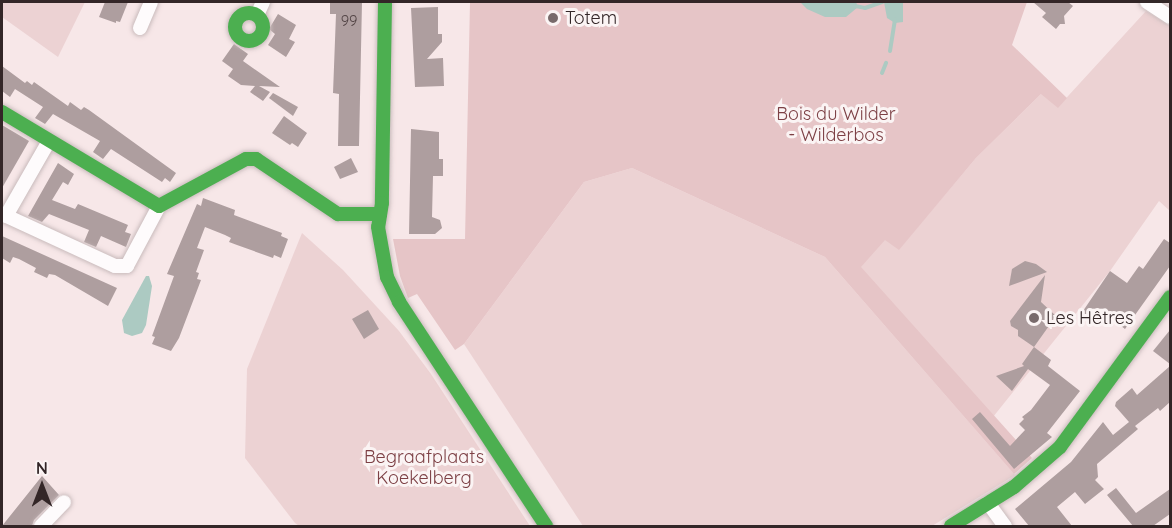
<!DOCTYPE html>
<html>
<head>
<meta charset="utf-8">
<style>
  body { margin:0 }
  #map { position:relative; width:1172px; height:528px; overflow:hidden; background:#f7e7e8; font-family:Quicksand,sans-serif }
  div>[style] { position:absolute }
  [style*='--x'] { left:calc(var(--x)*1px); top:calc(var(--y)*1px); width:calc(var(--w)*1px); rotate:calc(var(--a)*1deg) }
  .green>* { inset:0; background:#ecd2d3 }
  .forest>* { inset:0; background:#e6c5c7 }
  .water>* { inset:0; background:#accac2 }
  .stream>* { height:4px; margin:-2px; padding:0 2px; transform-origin:2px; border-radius:2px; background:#accac2 }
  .building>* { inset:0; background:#ae9e9f }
  .roads { filter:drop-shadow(0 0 2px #c9bbbc) drop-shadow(0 0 2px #c9bbbc) }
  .street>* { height:14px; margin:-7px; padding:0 7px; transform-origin:7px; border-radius:7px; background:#fefbfc }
  .fast>* { height:14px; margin:-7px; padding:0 7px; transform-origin:7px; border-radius:7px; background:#4caf50 }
  .fast>.ring { margin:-7px; padding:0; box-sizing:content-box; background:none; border:14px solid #4caf50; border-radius:50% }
  .dots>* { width:16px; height:16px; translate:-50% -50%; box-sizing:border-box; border:3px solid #fbf4f4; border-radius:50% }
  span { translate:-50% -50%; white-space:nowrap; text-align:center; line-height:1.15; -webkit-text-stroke:6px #fbf4f4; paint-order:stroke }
  .number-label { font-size:15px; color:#524445 }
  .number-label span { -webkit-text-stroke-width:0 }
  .poi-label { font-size:18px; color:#332627 }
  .left { translate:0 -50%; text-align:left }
  .park-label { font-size:18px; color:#7d4045 }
  .frame { position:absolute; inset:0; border:3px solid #332627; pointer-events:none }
  .north { position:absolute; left:12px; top:456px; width:60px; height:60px; -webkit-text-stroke:4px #fbf4f4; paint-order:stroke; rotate:0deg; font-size:16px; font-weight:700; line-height:24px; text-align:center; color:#332627 }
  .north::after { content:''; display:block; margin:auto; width:21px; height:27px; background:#332627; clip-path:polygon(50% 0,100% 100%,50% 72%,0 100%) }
</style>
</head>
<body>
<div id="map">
  <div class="green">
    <div style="clip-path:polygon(2px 2px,85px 2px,58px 57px,2px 17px)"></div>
    <div style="clip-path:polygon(1146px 11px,1170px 26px,1170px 211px,1159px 201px,1110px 271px,993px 417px,860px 267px,885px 239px,899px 249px,976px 158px,1042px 93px,1058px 107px)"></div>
    <div style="clip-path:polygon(632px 168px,825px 257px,1015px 475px,932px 526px,583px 526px,464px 344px,584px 182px)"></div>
    <div style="clip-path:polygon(302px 233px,343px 270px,399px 331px,431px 374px,530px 526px,299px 526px,295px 523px,245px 458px,247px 369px)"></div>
  </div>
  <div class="forest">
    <div style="clip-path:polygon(470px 2px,1027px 2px,1012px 45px,1067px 98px,1058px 108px,1041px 94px,976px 158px,899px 250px,885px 240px,861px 267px,1032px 458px,1014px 474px,825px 257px,632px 168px,584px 182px,464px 344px,455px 350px,417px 294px,408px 298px,400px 276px,393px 239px,465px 239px)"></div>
  </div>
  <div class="water">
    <div style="clip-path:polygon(800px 2px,856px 2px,858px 7px,846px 17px,825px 17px,807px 9px)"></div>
    <div style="clip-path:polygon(884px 2px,903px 2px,903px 22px,895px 23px,887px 18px)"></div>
    <div style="clip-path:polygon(146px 276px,149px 276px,152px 286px,146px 325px,142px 333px,132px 336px,124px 333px,122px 320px)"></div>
  </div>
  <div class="stream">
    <div style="--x:855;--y:6;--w:10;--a:11"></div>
    <div style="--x:865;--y:8;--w:18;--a:-19"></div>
    <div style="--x:890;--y:51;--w:32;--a:-81"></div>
    <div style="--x:882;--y:73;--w:11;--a:-68"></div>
  </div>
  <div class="building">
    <div style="clip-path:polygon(105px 2px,128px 2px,120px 22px,116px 21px,116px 23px,99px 17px)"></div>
    <div style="clip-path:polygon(330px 2px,362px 2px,359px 146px,338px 146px,339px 94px,333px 93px,336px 14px,330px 14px)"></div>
    <div style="clip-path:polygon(1033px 2px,1068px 2px,1073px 6px,1064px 16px,1065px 24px,1060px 24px,1056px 29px,1042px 17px,1046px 13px)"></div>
    <div style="clip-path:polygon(438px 7px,438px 34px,442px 34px,442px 42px,427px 59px,443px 58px,444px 86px,415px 87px,411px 8px)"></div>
    <div style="clip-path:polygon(278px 14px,296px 25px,289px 39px,295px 42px,286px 57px,268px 45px,275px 34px,269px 29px)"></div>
    <div style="clip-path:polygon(234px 44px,248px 54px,243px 61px,280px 87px,259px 86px,270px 92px,263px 101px,250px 92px,255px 86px,241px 85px,228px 76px,233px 69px,222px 61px)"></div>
    <div style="clip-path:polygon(2px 66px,25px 83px,27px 81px,32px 85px,34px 82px,68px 106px,70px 102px,81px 110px,84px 107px,89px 110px,176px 173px,170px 182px,165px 178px,162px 182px,111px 149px,103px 159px,93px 152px,100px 141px,53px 114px,45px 124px,35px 118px,43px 107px,15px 89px,10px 97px,2px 91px)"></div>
    <div style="clip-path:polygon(273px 93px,298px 107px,293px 116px,269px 98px)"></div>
    <div style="clip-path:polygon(284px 116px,307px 133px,298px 147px,292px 143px,290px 145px,272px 133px)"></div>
    <div style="clip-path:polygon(2px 125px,29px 141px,2px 188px)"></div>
    <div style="clip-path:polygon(411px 129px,439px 132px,439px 159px,443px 159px,443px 176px,433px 176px,432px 217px,440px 220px,442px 228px,435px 234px,409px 234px)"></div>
    <div style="clip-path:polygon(351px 158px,358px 172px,340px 179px,334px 167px)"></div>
    <div style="clip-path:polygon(58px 163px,74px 174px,68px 185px,63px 182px,52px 200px,75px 209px,78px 204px,128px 225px,125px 232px,131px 234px,126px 247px,101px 236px,96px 247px,84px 242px,89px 230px,49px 214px,42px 222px,28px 216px)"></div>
    <div style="clip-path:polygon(203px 198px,235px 210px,234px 215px,282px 233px,281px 236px,288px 239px,281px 258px,274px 255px,273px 258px,237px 245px,229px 242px,231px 238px,225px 235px,205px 227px,197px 248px,204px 250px,196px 272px,199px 273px,197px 279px,201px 280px,179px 338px,171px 351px,152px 344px,155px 337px,152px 336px,174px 276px,167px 274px,197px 204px,201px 206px)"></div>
    <div style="clip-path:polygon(2px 236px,117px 288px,108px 306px,55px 275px,49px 274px,47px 278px,34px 272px,36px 268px,19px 259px,13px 257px,10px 263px,2px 258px)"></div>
    <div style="clip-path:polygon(1164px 239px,1170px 243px,1170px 266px,1125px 329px,1099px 309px,1091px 321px,1081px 314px,1110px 271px,1127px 283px,1139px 266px,1143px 269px)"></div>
    <div style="clip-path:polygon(1025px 261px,1036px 264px,1047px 272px,1009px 286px,1012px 269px)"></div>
    <div style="clip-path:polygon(1045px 275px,1041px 302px,1056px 316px,1034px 347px,1018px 336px,1018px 330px,1011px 326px,1010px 321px)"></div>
    <div style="clip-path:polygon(368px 310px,379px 329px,364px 339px,352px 319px)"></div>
    <div style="clip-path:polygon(1170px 330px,1170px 364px,1153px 351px)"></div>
    <div style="clip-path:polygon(1034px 347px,1051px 360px,1048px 366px,1080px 391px,1047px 433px,1052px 437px,1014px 469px,972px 419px,980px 412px,1010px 446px,1025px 430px,1019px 424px,1024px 419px,1022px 417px,1031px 410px,1050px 385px,1028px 369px,1012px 391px,996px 376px,1024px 366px,1022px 364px)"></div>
    <div style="clip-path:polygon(1170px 366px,1170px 402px,1160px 411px,1158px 408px,1135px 426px,1138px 429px,1097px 464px,1098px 477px,1095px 480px,1104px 489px,1085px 504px,1075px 492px,1057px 507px,1072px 526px,1029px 526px,1015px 509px,1071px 462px,1103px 422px,1113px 435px,1129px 422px,1115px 406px,1116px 402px,1132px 388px,1137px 395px)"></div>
    <div style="clip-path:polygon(42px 476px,59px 495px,34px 520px,32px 526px,2px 526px)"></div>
    <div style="clip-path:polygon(1116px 488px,1136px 513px,1170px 489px,1170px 514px,1153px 526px,1133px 526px,1107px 495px)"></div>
  </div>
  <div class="roads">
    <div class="street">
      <div style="--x:1147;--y:2;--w:27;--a:33"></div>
      <div style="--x:257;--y:15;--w:14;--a:-65"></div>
      <div style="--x:140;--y:28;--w:28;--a:-67"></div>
      <div style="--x:2;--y:214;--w:124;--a:24.7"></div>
      <div style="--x:115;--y:266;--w:12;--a:0"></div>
      <div style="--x:127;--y:266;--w:68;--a:-61.9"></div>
      <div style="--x:6;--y:216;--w:86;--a:-60.2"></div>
      <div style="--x:988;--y:503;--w:29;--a:54"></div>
      <div style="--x:41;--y:526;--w:33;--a:-46"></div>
    </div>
    <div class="fast">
      <div style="--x:385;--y:2;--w:201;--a:90.9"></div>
      <div style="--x:382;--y:203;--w:24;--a:99"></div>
      <div style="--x:378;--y:227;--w:51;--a:79.8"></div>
      <div style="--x:387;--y:277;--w:28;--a:64"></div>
      <div style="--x:399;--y:302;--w:268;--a:56.7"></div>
      <div class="ring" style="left:235px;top:13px;width:14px;height:14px"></div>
      <div style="--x:2;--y:112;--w:183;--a:30.9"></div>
      <div style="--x:159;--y:206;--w:99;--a:-28.4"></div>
      <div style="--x:246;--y:159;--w:10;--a:0"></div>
      <div style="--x:256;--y:159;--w:99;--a:33.9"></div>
      <div style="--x:338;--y:214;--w:42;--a:0"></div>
      <div style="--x:951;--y:526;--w:74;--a:-31.8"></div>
      <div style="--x:1014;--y:487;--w:61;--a:-41"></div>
      <div style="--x:1060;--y:447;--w:186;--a:-53.7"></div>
    </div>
  </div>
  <div class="dots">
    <div style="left:553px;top:18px;background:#786a6b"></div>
    <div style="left:1034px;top:318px;background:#786a6b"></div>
  </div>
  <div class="number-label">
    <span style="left:349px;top:21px">99</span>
  </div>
  <div class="poi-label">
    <span class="left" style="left:565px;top:18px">Totem</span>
    <span class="left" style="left:1046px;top:318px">Les Hêtres</span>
  </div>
  <div class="park-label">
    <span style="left:836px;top:125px">Bois du Wilder<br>- Wilderbos</span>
    <span style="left:424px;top:468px">Begraafplaats<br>Koekelberg</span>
  </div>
  <div class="frame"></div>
  <div class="north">N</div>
</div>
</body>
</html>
